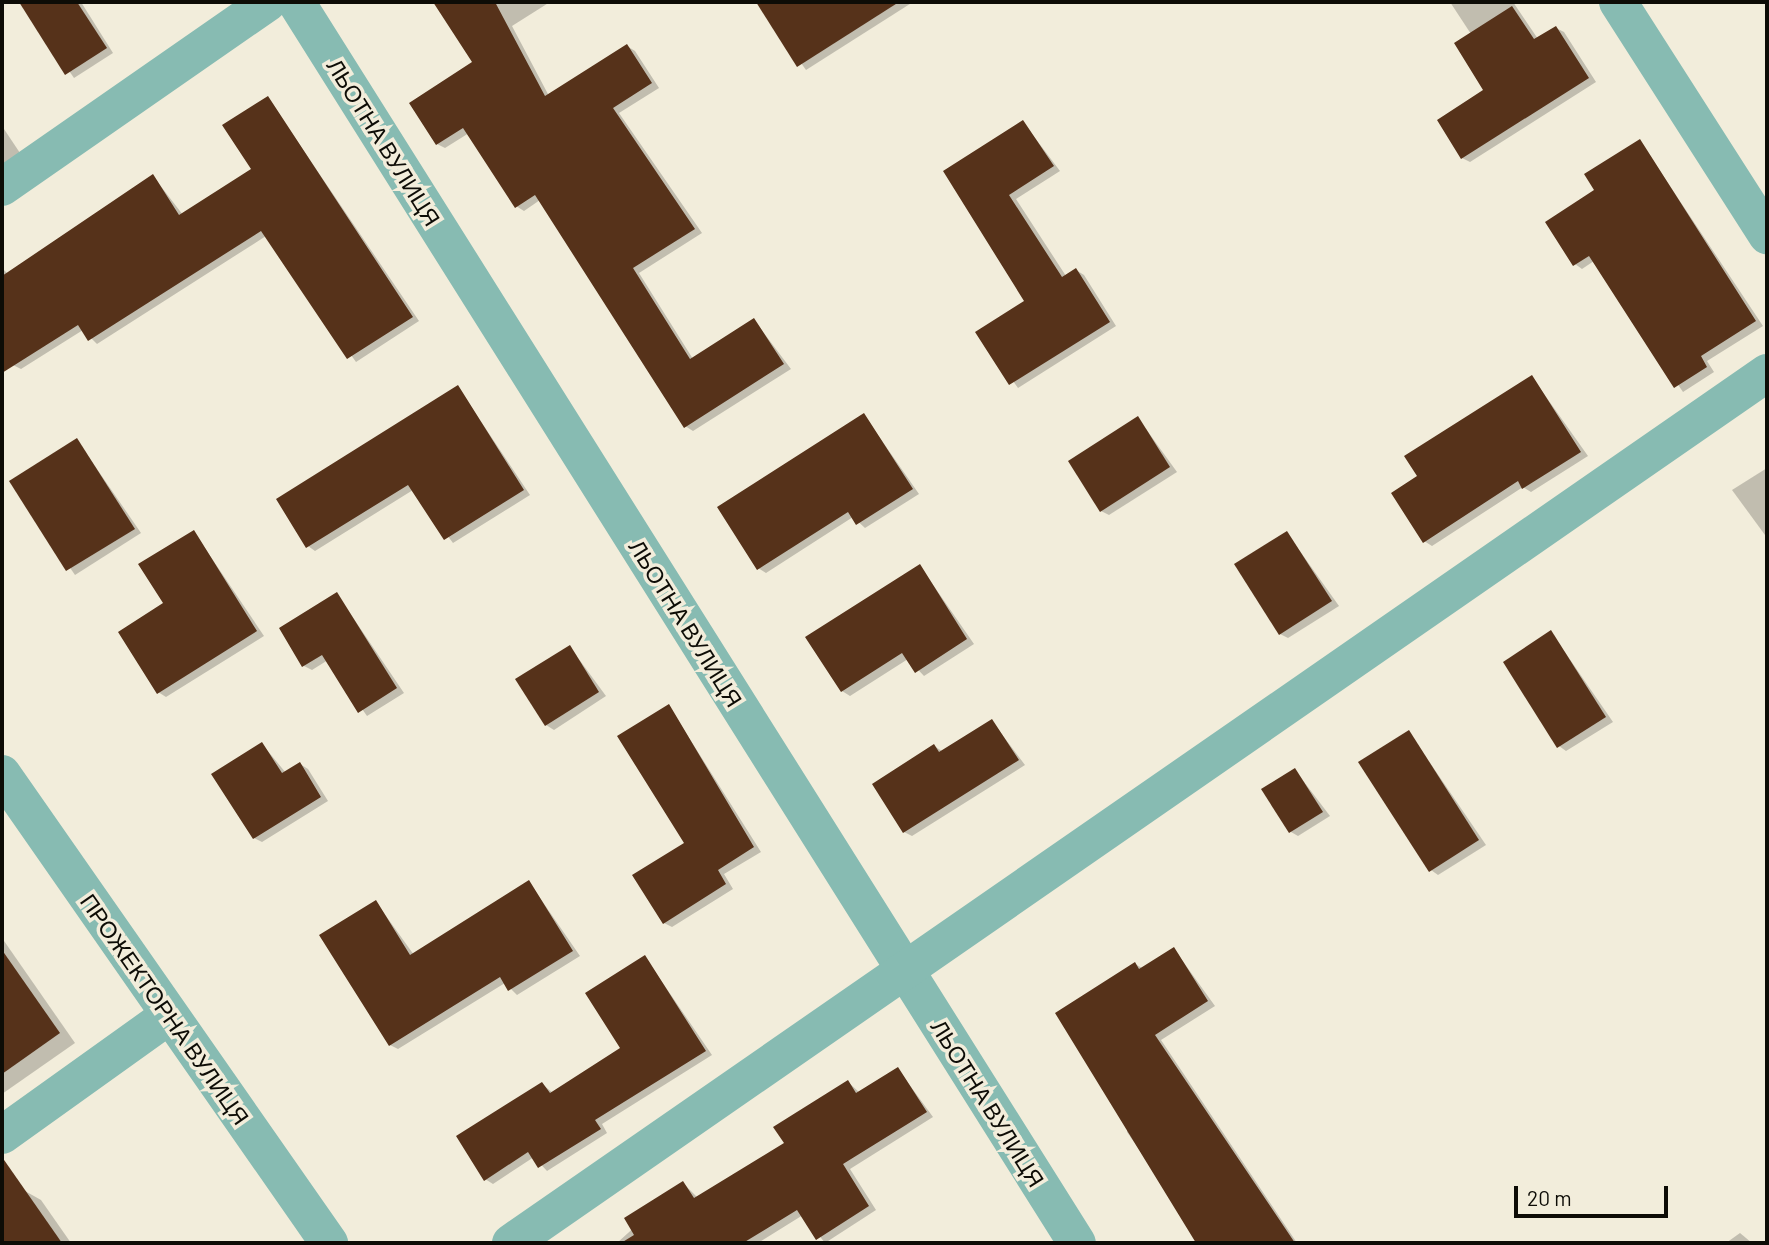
<!DOCTYPE html>
<html>
<head>
<meta charset="utf-8">
<style>
  body { margin:0 }
  #map { position:relative; width:1769px; height:1245px; overflow:hidden; background:#f2eddb; font-family:Barlow,sans-serif }
  div>[style] { position:absolute }
  [style*='--x'] { left:calc(var(--x)*1px); top:calc(var(--y)*1px); width:calc(var(--w)*1px); rotate:calc(var(--a)*1deg) }
  .shadow>* { inset:0; background:#0003 }
  .building>* { inset:0; background:#56321a }
  .minor>* { height:38px; margin:-19px; padding:0 19px; transform-origin:19px; border-radius:19px; background:#87bbb2 }
  span { translate:-50% -50%; white-space:nowrap; text-align:center; line-height:1.15; -webkit-text-stroke:7px #f2eddb; paint-order:stroke }
  .street-label { font-size:23px; color:#0d0c06 }
  .frame { position:absolute; inset:0; border:4px solid #0d0c06; pointer-events:none }
  .scale { position:absolute; left:1514px; top:1186px; width:154px; height:32px; box-sizing:border-box; border:4px solid #0d0c06; border-top:0; padding-left:9px; font-size:21px; line-height:24px; white-space:nowrap; color:#0d0c06; -webkit-text-stroke:5px #f2eddb; paint-order:stroke }
</style>
</head>
<body>
<div id="map">
  <div class="shadow">
    <div style="clip-path:polygon(21px 2px,81px 2px,113px 53px,74px 78px)"></div>
    <div style="clip-path:polygon(435px 2px,550px 2px,512px 26px,549px 96px,627px 46px,635px 51px,659px 88px,619px 113px,702px 233px,639px 273px,693px 359px,754px 320px,791px 369px,693px 431px,685px 426px,540px 200px,524px 211px,516px 206px,469px 133px,445px 148px,437px 144px,474px 63px)"></div>
    <div style="clip-path:polygon(758px 2px,913px 2px,806px 70px)"></div>
    <div style="clip-path:polygon(1450px 2px,1513px 2px,1538px 39px,1556px 28px,1564px 32px,1596px 82px,1470px 162px,1462px 158px,1486px 91px,1471px 34px)"></div>
    <div style="clip-path:polygon(268px 98px,419px 321px,356px 362px,266px 236px,97px 344px,83px 330px,21px 369px,13px 365px,2px 347px,2px 268px,8px 274px,153px 176px,183px 215px,253px 169px)"></div>
    <div style="clip-path:polygon(1023px 122px,1060px 171px,1016px 199px,1066px 276px,1076px 270px,1084px 275px,1116px 326px,1018px 388px,978px 332px,1027px 301px,945px 172px)"></div>
    <div style="clip-path:polygon(2px 126px,20px 153px,2px 165px)"></div>
    <div style="clip-path:polygon(1640px 141px,1763px 326px,1707px 361px,1714px 372px,1683px 392px,1594px 261px,1582px 269px,1575px 264px,1597px 191px)"></div>
    <div style="clip-path:polygon(1532px 377px,1588px 456px,1531px 492px,1523px 487px,1432px 546px,1424px 541px,1419px 477px)"></div>
    <div style="clip-path:polygon(458px 387px,530px 495px,453px 543px,413px 490px,315px 551px,308px 546px)"></div>
    <div style="clip-path:polygon(864px 415px,919px 494px,865px 528px,853px 517px,766px 573px,758px 568px)"></div>
    <div style="clip-path:polygon(1138px 418px,1177px 472px,1109px 515px,1101px 511px)"></div>
    <div style="clip-path:polygon(77px 440px,141px 533px,75px 575px,11px 481px)"></div>
    <div style="clip-path:polygon(1767px 468px,1767px 533px,1765px 535px,1732px 490px)"></div>
    <div style="clip-path:polygon(194px 532px,264px 636px,166px 697px,158px 692px,165px 604px)"></div>
    <div style="clip-path:polygon(1287px 533px,1339px 606px,1288px 638px,1280px 634px)"></div>
    <div style="clip-path:polygon(920px 566px,974px 644px,924px 676px,908px 659px,850px 696px,842px 691px)"></div>
    <div style="clip-path:polygon(337px 594px,404px 693px,367px 716px,328px 660px,312px 670px,304px 666px)"></div>
    <div style="clip-path:polygon(1551px 632px,1613px 722px,1566px 751px,1559px 746px)"></div>
    <div style="clip-path:polygon(570px 647px,606px 696px,554px 730px,546px 725px)"></div>
    <div style="clip-path:polygon(669px 706px,761px 852px,724px 874px,733px 889px,672px 927px,664px 923px,686px 843px)"></div>
    <div style="clip-path:polygon(992px 721px,1025px 765px,912px 836px,904px 832px,934px 746px,942px 751px)"></div>
    <div style="clip-path:polygon(1409px 732px,1486px 845px,1438px 875px,1431px 870px)"></div>
    <div style="clip-path:polygon(262px 744px,286px 773px,300px 764px,308px 769px,328px 801px,262px 842px,254px 838px)"></div>
    <div style="clip-path:polygon(1295px 770px,1330px 816px,1298px 836px,1291px 832px)"></div>
    <div style="clip-path:polygon(529px 882px,580px 956px,517px 995px,505px 983px,398px 1049px,390px 1045px,376px 902px,414px 955px)"></div>
    <div style="clip-path:polygon(2px 938px,75px 1043px,2px 1094px)"></div>
    <div style="clip-path:polygon(1174px 949px,1215px 1006px,1161px 1040px,1297px 1243px,1204px 1243px,1127px 1132px,1135px 964px,1144px 969px)"></div>
    <div style="clip-path:polygon(645px 957px,712px 1055px,602px 1124px,607px 1133px,547px 1171px,534px 1157px,493px 1184px,485px 1179px,542px 1084px,553px 1093px,622px 1049px)"></div>
    <div style="clip-path:polygon(898px 1069px,933px 1117px,850px 1169px,876px 1210px,825px 1243px,803px 1215px,758px 1243px,617px 1243px,683px 1183px,698px 1198px,786px 1144px,848px 1082px,860px 1093px)"></div>
    <div style="clip-path:polygon(25px 1191px,41px 1200px,71px 1243px,2px 1243px,2px 1207px)"></div>
    <div style="clip-path:polygon(1740px 1233px,1752px 1243px,1726px 1243px)"></div>
  </div>
  <div class="building">
    <div style="clip-path:polygon(19px 2px,77px 2px,107px 48px,65px 75px)"></div>
    <div style="clip-path:polygon(433px 2px,495px 2px,545px 96px,627px 44px,652px 83px,613px 108px,695px 229px,633px 268px,690px 359px,754px 318px,784px 364px,684px 428px,535px 195px,515px 208px,463px 128px,436px 145px,409px 103px,472px 62px)"></div>
    <div style="clip-path:polygon(756px 2px,899px 2px,797px 67px)"></div>
    <div style="clip-path:polygon(1512px 6px,1534px 39px,1556px 26px,1589px 78px,1461px 159px,1437px 120px,1483px 90px,1454px 43px)"></div>
    <div style="clip-path:polygon(268px 96px,413px 317px,347px 359px,261px 231px,88px 341px,78px 325px,2px 373px,2px 276px,153px 174px,179px 215px,251px 169px,222px 125px)"></div>
    <div style="clip-path:polygon(1023px 120px,1054px 166px,1009px 195px,1062px 277px,1076px 268px,1110px 322px,1009px 385px,975px 332px,1024px 301px,943px 171px)"></div>
    <div style="clip-path:polygon(1640px 139px,1756px 321px,1701px 356px,1707px 367px,1674px 388px,1589px 256px,1573px 266px,1545px 222px,1594px 190px,1584px 174px)"></div>
    <div style="clip-path:polygon(1532px 375px,1581px 452px,1522px 489px,1518px 481px,1423px 543px,1391px 493px,1417px 476px,1404px 456px)"></div>
    <div style="clip-path:polygon(458px 385px,524px 490px,444px 540px,408px 485px,306px 548px,276px 499px)"></div>
    <div style="clip-path:polygon(864px 413px,913px 489px,856px 525px,848px 512px,757px 570px,717px 507px)"></div>
    <div style="clip-path:polygon(1138px 416px,1170px 467px,1100px 512px,1068px 461px)"></div>
    <div style="clip-path:polygon(77px 438px,135px 529px,66px 571px,9px 481px)"></div>
    <div style="clip-path:polygon(194px 530px,257px 631px,157px 694px,118px 632px,163px 603px,138px 564px)"></div>
    <div style="clip-path:polygon(1287px 531px,1332px 601px,1279px 635px,1234px 564px)"></div>
    <div style="clip-path:polygon(920px 564px,967px 639px,915px 673px,902px 653px,841px 692px,805px 637px)"></div>
    <div style="clip-path:polygon(337px 592px,397px 688px,358px 713px,322px 655px,302px 667px,279px 628px)"></div>
    <div style="clip-path:polygon(1551px 630px,1606px 717px,1557px 748px,1503px 662px)"></div>
    <div style="clip-path:polygon(570px 645px,599px 692px,545px 726px,515px 679px)"></div>
    <div style="clip-path:polygon(669px 704px,754px 847px,718px 870px,726px 884px,663px 924px,632px 875px,684px 843px,617px 736px)"></div>
    <div style="clip-path:polygon(992px 719px,1019px 760px,903px 833px,872px 784px,934px 744px,939px 752px)"></div>
    <div style="clip-path:polygon(1409px 730px,1479px 840px,1429px 872px,1358px 762px)"></div>
    <div style="clip-path:polygon(262px 742px,282px 773px,300px 762px,321px 797px,253px 839px,211px 774px)"></div>
    <div style="clip-path:polygon(1295px 768px,1323px 812px,1289px 833px,1261px 789px)"></div>
    <div style="clip-path:polygon(529px 880px,573px 951px,508px 991px,500px 977px,389px 1046px,319px 935px,376px 900px,410px 955px)"></div>
    <div style="clip-path:polygon(1174px 947px,1208px 1001px,1155px 1035px,1295px 1243px,1196px 1243px,1055px 1013px,1135px 962px,1139px 969px)"></div>
    <div style="clip-path:polygon(2px 950px,60px 1033px,2px 1074px)"></div>
    <div style="clip-path:polygon(645px 955px,706px 1051px,595px 1120px,601px 1129px,538px 1168px,528px 1152px,484px 1181px,456px 1136px,542px 1082px,550px 1093px,620px 1048px,585px 993px)"></div>
    <div style="clip-path:polygon(898px 1067px,927px 1112px,843px 1164px,869px 1206px,816px 1240px,797px 1210px,743px 1243px,621px 1243px,634px 1235px,624px 1218px,683px 1181px,694px 1198px,784px 1143px,773px 1127px,848px 1080px,856px 1093px)"></div>
    <div style="clip-path:polygon(2px 1157px,62px 1243px,2px 1243px)"></div>
  </div>
  <div class="minor">
    <div style="--x:296;--y:2;--w:1466;--a:57.82"></div>
    <div style="--x:1618;--y:2;--w:277;--a:57.4"></div>
    <div style="--x:2;--y:187;--w:324;--a:-34.8"></div>
    <div style="--x:2;--y:774;--w:572;--a:55.11"></div>
    <div style="--x:2;--y:1135;--w:204;--a:-35.6"></div>
    <div style="--x:511;--y:1243;--w:1528;--a:-34.71"></div>
  </div>
  <div class="street-label">
    <span style="left:384px;top:142px;rotate:58deg">ЛЬОТНА ВУЛИЦЯ</span>
    <span style="left:686px;top:623px;rotate:58deg">ЛЬОТНА ВУЛИЦЯ</span>
    <span style="left:165px;top:1009px;rotate:55deg">ПРОЖЕКТОРНА ВУЛИЦЯ</span>
    <span style="left:988px;top:1103px;rotate:58deg">ЛЬОТНА ВУЛИЦЯ</span>
  </div>
  <div class="frame"></div>
  <div class="scale">20 m</div>
</div>
</body>
</html>
